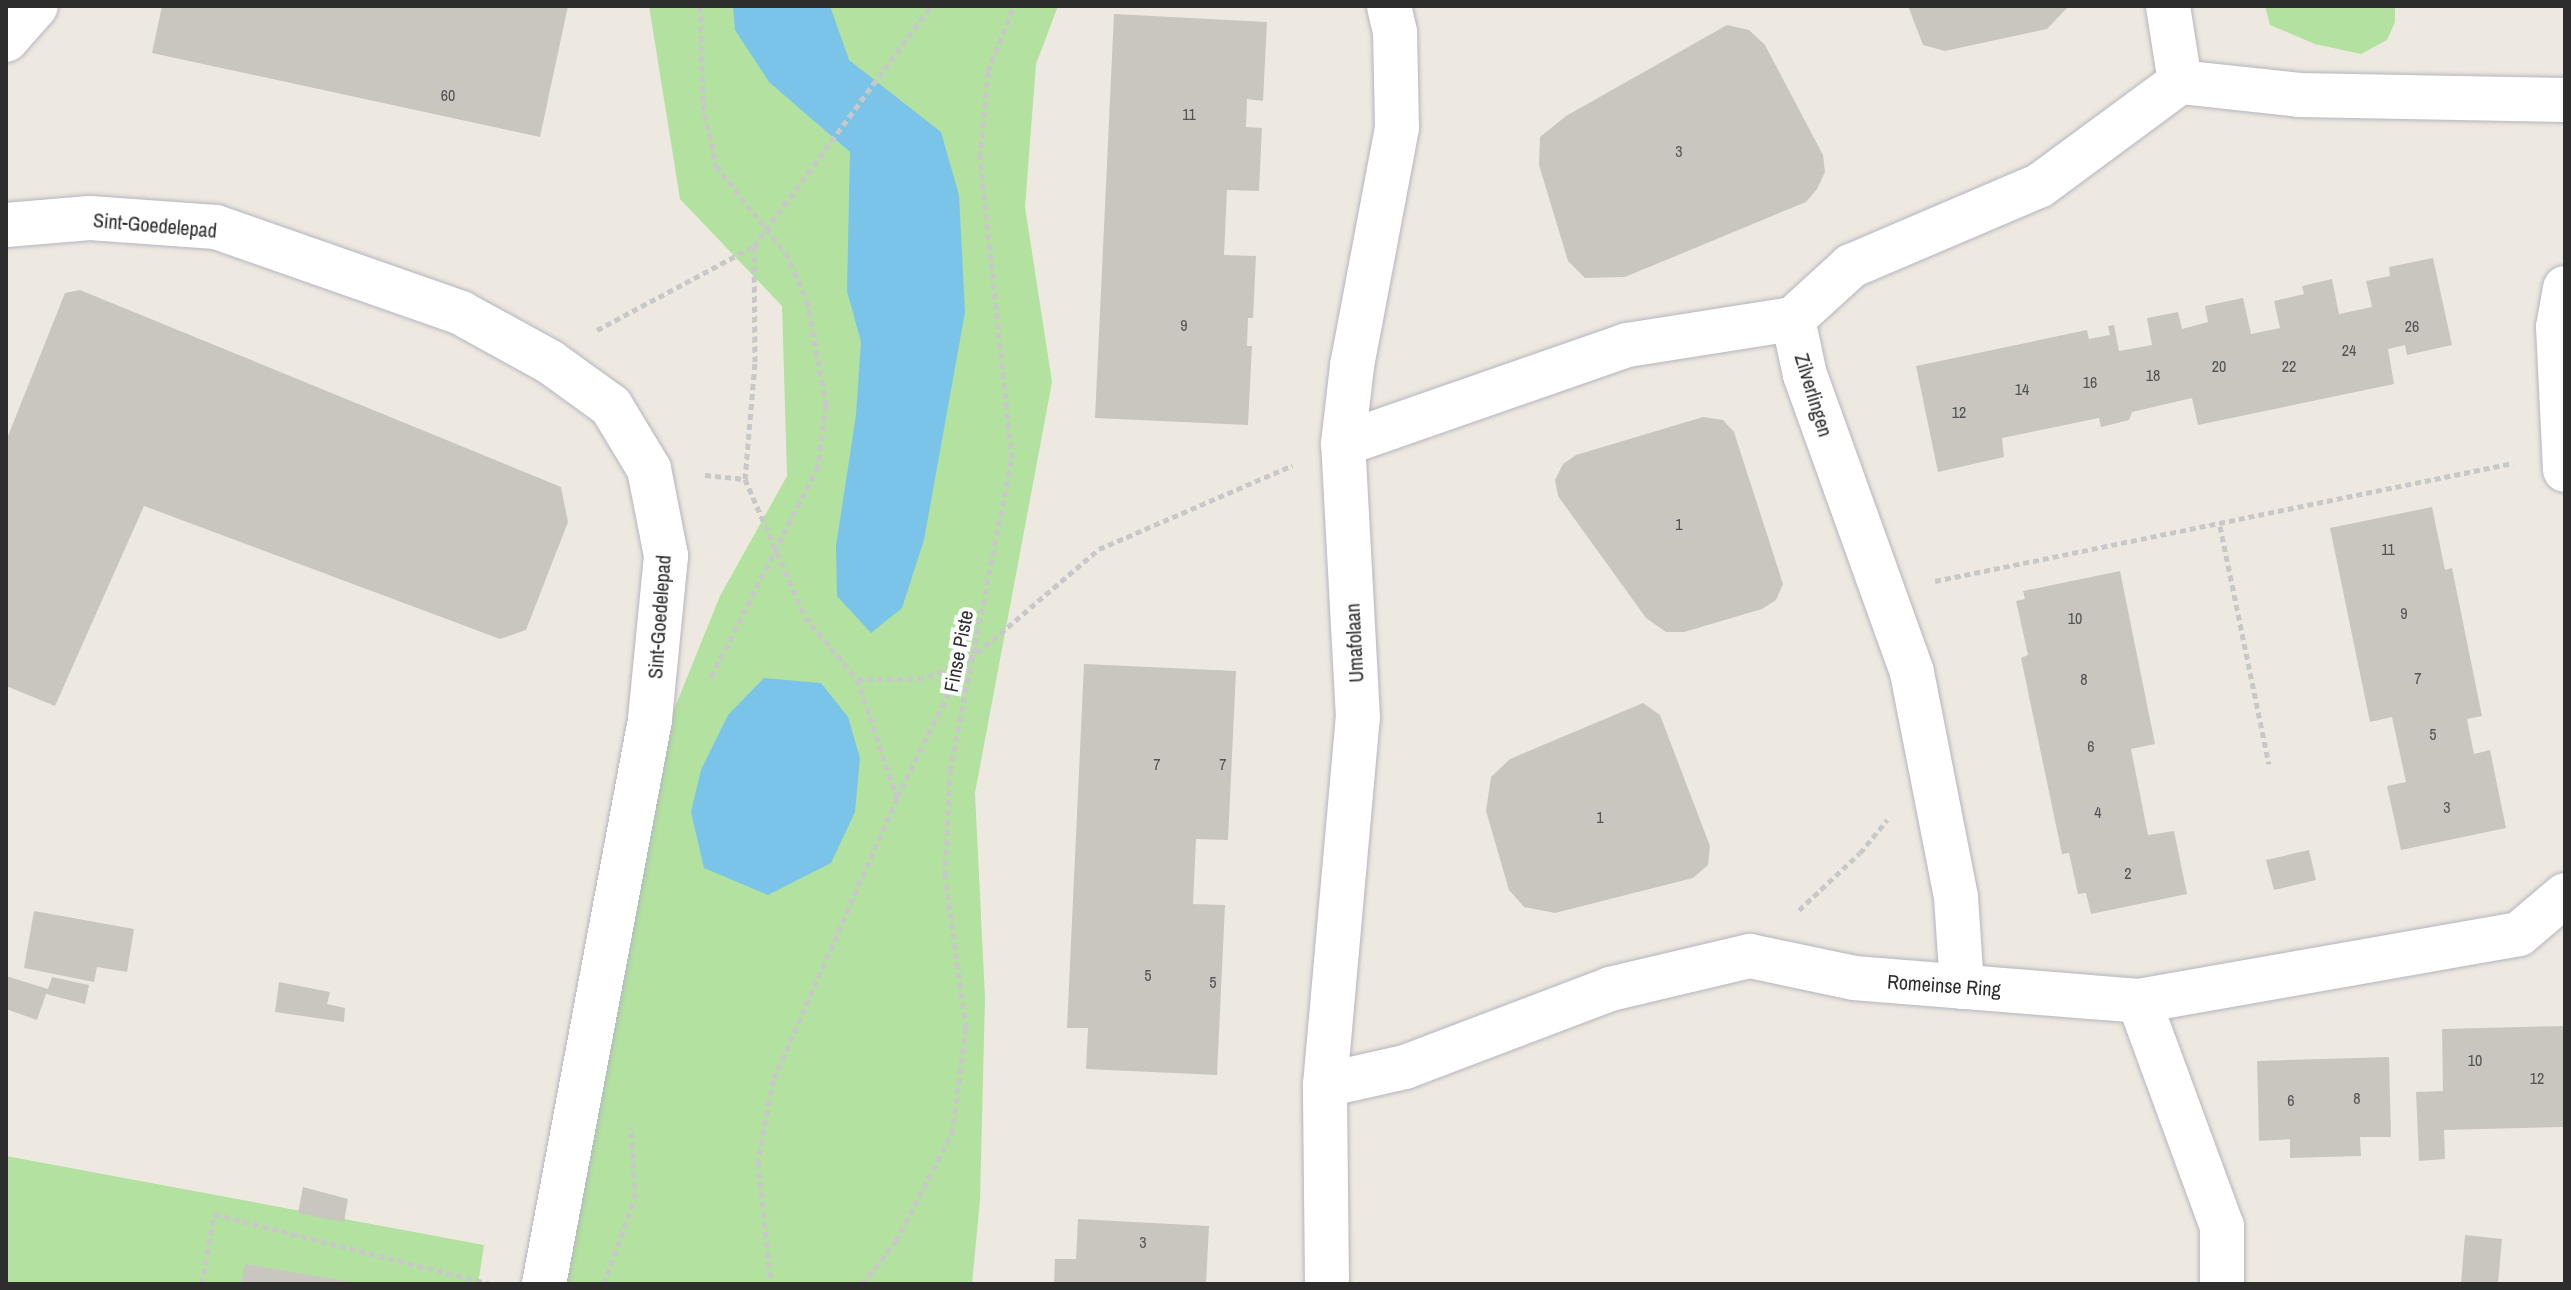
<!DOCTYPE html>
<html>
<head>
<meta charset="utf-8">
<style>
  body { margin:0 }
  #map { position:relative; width:2571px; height:1290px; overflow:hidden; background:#eee9e0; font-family:"Archivo Narrow",sans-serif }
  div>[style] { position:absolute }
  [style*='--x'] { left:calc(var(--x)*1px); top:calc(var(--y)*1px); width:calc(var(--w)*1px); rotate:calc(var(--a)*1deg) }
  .green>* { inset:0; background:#b2e1a0 }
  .water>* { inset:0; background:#7ac4e9 }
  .building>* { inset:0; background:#c9c6c0 }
  .path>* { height:5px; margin-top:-2.5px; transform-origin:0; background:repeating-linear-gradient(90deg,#c8c8c8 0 6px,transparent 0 10px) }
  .roads { filter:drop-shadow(0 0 2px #b4b5bf) drop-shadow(0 0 2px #b4b5bf) }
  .minor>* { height:44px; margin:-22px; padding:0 22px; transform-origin:22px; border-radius:22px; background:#fff }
  .tertiary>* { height:44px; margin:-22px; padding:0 22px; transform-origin:22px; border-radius:22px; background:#fff }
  span { translate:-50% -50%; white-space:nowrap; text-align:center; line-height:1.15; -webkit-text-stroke:8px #fff; paint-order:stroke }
  .number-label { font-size:16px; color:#545352 }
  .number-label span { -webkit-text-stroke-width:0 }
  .street-label { font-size:20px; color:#2d2d2d }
  .frame { position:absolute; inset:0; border:8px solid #2d2d2d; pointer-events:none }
</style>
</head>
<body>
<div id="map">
  <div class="green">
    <div style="clip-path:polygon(649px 6px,1058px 6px,1036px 64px,1025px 207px,1052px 382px,975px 793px,985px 998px,980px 1200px,972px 1284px,560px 1284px,671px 717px,720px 596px,787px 476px,782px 306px,680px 199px)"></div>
    <div style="clip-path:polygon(2265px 6px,2395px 6px,2395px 22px,2387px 40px,2361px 54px,2315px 44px,2270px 25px)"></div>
    <div style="clip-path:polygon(6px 1156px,484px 1245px,478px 1284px,6px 1284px)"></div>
  </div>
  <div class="water">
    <div style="clip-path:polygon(733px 6px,830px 6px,849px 60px,941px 132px,959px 195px,965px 312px,924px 540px,902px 608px,871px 633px,837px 596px,836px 546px,856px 415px,861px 342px,847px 291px,850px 152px,769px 82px,735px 30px)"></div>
    <div style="clip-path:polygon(764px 678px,821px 683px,848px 717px,860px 758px,855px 812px,831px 863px,768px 895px,704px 868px,691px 812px,701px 770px,728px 715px)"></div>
  </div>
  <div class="building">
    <div style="clip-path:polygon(162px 6px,568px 6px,540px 137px,152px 53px)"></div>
    <div style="clip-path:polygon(1908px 6px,2069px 6px,2047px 29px,1945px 51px,1923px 45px)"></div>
    <div style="clip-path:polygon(1114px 14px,1267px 22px,1263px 101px,1247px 99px,1246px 127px,1262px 128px,1259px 191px,1227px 190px,1224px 255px,1256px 256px,1253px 318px,1248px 318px,1247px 346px,1252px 346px,1248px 425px,1095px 418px)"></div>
    <div style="clip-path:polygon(1727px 25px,1749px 30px,1765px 45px,1823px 155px,1825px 172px,1817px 189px,1806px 202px,1625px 277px,1585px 278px,1568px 261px,1539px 165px,1540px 137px,1566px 116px)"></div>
    <div style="clip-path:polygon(2433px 258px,2452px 345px,2407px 355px,2405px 345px,2388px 349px,2394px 384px,2198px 425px,2192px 398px,2132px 412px,2129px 420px,2101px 427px,2099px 418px,2002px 438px,2004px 457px,1938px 472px,1916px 366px,2087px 330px,2089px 339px,2110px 335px,2108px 326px,2114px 325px,2119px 351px,2152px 345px,2147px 318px,2178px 312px,2182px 329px,2208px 322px,2205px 306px,2243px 298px,2251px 334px,2280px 328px,2274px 301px,2304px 294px,2302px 286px,2332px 279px,2339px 314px,2372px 307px,2366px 281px,2390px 276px,2389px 267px)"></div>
    <div style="clip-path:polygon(80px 290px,561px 487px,568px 522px,526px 630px,500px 639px,144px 506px,55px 706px,6px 686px,6px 441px,65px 293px)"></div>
    <div style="clip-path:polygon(1703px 417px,1723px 420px,1734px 432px,1783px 584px,1776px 600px,1762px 609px,1684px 632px,1666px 632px,1646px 618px,1558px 496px,1555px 480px,1563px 464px,1576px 455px)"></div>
    <div style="clip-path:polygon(2432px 507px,2445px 570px,2452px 568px,2482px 716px,2467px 719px,2474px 754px,2490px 750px,2506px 828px,2401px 850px,2387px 786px,2406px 782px,2392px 717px,2370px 722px,2330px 528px)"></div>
    <div style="clip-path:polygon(2120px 571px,2155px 744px,2131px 749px,2148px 835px,2174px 831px,2187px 894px,2091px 914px,2086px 893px,2078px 894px,2069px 853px,2062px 854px,2021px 658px,2028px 655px,2016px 601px,2025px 599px,2023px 591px)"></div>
    <div style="clip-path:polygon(1084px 664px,1236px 671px,1228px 840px,1196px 839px,1193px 904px,1225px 905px,1217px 1075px,1086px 1069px,1088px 1028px,1067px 1028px)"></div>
    <div style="clip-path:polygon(1643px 703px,1660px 715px,1710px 846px,1708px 865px,1693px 878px,1555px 913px,1524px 907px,1509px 890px,1486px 811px,1491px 777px,1510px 759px)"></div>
    <div style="clip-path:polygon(2309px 850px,2316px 880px,2274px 890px,2266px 860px)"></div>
    <div style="clip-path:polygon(34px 911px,134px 929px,127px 972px,97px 967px,94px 982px,24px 968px)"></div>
    <div style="clip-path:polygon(6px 976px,48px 989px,52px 977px,89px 985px,85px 1004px,46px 994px,37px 1020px,6px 1009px)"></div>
    <div style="clip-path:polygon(279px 982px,330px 992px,327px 1004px,345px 1008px,344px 1022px,275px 1012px)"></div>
    <div style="clip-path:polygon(2565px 1026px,2565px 1127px,2444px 1130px,2445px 1159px,2419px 1161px,2416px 1092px,2443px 1091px,2442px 1029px)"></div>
    <div style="clip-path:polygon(2389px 1057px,2391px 1137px,2360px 1137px,2361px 1156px,2290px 1158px,2290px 1139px,2259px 1141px,2257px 1061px)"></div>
    <div style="clip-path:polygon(303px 1187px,348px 1199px,344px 1222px,298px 1213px)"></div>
    <div style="clip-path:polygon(1078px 1219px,1209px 1226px,1206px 1284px,1054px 1284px,1055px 1259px,1076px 1259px)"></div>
    <div style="clip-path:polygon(2465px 1235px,2502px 1239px,2498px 1284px,2461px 1284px)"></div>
    <div style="clip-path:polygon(245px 1264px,352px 1282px,352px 1284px,241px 1284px)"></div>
  </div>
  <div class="path">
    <div style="--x:700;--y:6;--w:98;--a:88.2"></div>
    <div style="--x:703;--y:104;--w:63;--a:78.2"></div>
    <div style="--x:716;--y:166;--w:112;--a:51.2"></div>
    <div style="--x:786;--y:253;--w:52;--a:66.4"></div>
    <div style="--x:807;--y:301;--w:106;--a:79.6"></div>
    <div style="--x:826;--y:405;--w:62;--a:97.5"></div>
    <div style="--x:818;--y:466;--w:241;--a:116.9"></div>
    <div style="--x:597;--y:330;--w:178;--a:-28.1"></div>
    <div style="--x:754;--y:246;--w:298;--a:-53.6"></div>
    <div style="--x:705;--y:475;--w:40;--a:5.7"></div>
    <div style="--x:745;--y:479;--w:150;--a:66.5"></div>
    <div style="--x:805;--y:617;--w:81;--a:50"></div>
    <div style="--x:857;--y:679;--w:126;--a:71.4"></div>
    <div style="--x:897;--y:798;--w:308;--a:113.7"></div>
    <div style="--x:773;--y:1080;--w:83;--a:100.4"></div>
    <div style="--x:758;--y:1162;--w:123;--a:83.9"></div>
    <div style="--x:745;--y:479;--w:117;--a:-85.1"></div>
    <div style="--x:755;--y:362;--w:116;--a:-90.5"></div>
    <div style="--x:2220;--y:526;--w:243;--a:78.4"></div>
    <div style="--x:1935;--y:581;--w:590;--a:-11.54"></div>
    <div style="--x:857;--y:679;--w:61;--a:0"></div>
    <div style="--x:918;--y:679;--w:46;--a:-16.5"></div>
    <div style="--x:897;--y:797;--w:146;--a:-63.6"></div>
    <div style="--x:962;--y:666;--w:180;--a:-40.5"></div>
    <div style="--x:1099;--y:549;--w:211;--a:-23.4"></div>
    <div style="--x:1799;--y:910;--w:83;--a:-43.1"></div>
    <div style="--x:1860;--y:853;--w:43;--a:-50.7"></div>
    <div style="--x:202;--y:1284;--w:71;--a:-80.3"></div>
    <div style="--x:214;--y:1214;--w:285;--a:14.2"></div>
    <div style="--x:604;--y:1284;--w:91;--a:-70.2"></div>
    <div style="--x:635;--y:1198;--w:71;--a:-93.2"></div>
    <div style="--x:862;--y:1284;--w:55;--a:-51.7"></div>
    <div style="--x:896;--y:1241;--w:122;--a:-62.6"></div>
    <div style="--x:952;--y:1133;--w:106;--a:-82.4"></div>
    <div style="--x:966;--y:1028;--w:154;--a:-97.8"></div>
    <div style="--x:945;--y:875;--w:104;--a:-87.2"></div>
    <div style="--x:950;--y:771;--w:319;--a:-78.8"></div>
    <div style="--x:1012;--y:458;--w:303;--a:-96.1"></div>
    <div style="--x:980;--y:157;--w:86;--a:-84.7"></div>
    <div style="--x:988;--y:71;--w:70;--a:-68.2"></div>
  </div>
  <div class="roads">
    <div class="minor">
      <div style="--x:2180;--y:82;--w:120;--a:6.2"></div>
      <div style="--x:2299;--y:95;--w:266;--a:1.1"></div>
      <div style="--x:6;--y:225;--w:84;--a:-4.8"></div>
      <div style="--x:90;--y:218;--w:126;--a:4.1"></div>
      <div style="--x:216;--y:227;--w:260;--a:19.3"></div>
      <div style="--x:461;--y:313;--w:102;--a:28.8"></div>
      <div style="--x:550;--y:362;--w:75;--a:35.8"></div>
      <div style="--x:611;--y:406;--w:74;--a:58.9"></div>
      <div style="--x:649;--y:469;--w:89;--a:78.9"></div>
      <div style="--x:666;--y:556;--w:165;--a:95.6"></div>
      <div style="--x:650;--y:720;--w:574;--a:100.64"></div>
      <div style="--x:2565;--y:288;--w:40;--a:100"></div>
      <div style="--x:2558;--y:327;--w:143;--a:87.2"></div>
      <div style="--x:1343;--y:444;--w:301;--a:-19.2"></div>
      <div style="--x:1627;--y:345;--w:168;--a:-8.9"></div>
      <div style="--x:1962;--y:987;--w:90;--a:-93.8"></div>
      <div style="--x:1956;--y:897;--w:229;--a:-101.1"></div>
      <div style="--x:1912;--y:672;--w:316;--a:-109.8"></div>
      <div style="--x:1805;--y:375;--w:57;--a:-102.1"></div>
      <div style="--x:1793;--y:319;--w:79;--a:-42.4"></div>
      <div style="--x:1851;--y:266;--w:204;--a:-23.1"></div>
      <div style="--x:2039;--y:186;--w:175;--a:-36.4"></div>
      <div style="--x:2180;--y:82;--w:77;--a:-99"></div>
      <div style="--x:2139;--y:1001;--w:240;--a:69.8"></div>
      <div style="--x:2222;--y:1226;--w:58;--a:90"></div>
      <div style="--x:1325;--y:1085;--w:82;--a:-12.7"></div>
      <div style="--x:1405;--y:1067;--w:219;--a:-20.8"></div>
      <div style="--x:1610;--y:989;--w:144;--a:-13.3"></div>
      <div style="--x:1750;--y:956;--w:106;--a:11.9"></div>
      <div style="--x:1854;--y:978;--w:286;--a:4.6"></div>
      <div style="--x:2139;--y:1001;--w:386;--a:-10"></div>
      <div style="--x:2519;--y:934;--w:60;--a:-40.3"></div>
      <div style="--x:1327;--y:1284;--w:199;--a:-90.6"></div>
      <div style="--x:1325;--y:1085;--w:368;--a:-84.9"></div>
      <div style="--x:1358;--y:718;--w:274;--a:-93.1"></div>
      <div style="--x:1343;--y:444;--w:79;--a:-83.4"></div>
      <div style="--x:1352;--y:366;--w:243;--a:-79.3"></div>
      <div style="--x:1397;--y:127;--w:95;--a:-91.2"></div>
      <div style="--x:1395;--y:32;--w:27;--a:-103"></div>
    </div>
    <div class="tertiary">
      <div style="--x:6;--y:40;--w:45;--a:-48.6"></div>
    </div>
  </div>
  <div class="number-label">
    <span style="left:448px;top:95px">60</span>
    <span style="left:1189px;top:114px">11</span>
    <span style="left:1679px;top:151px">3</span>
    <span style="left:1184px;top:325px">9</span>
    <span style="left:2412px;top:326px">26</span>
    <span style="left:2349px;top:350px">24</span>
    <span style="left:2219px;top:366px">20</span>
    <span style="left:2289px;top:366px">22</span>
    <span style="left:2153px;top:375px">18</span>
    <span style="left:2090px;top:382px">16</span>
    <span style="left:2022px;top:389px">14</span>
    <span style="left:1959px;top:412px">12</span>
    <span style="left:1679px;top:524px">1</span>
    <span style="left:2388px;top:549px">11</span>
    <span style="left:2404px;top:613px">9</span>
    <span style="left:2075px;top:618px">10</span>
    <span style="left:2418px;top:678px">7</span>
    <span style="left:2084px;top:679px">8</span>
    <span style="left:2433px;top:734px">5</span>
    <span style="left:2091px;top:746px">6</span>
    <span style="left:1157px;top:764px">7</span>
    <span style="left:1223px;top:764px">7</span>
    <span style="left:2447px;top:807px">3</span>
    <span style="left:2098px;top:812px">4</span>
    <span style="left:1600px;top:817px">1</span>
    <span style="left:2128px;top:873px">2</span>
    <span style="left:1148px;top:975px">5</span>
    <span style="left:1213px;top:982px">5</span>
    <span style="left:2475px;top:1060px">10</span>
    <span style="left:2537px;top:1078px">12</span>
    <span style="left:2357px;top:1098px">8</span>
    <span style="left:2291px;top:1100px">6</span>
    <span style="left:1143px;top:1242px">3</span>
  </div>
  <div class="street-label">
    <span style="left:155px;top:225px;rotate:5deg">Sint-Goedelepad</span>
    <span style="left:1814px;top:395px;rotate:73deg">Zilverlingen</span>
    <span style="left:659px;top:617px;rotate:-86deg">Sint-Goedelepad</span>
    <span style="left:1354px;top:643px;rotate:-93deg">Umafolaan</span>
    <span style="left:958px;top:651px;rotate:-79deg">Finse Piste</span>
    <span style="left:1944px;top:985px;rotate:4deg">Romeinse Ring</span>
  </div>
  <div class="frame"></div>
</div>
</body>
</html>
